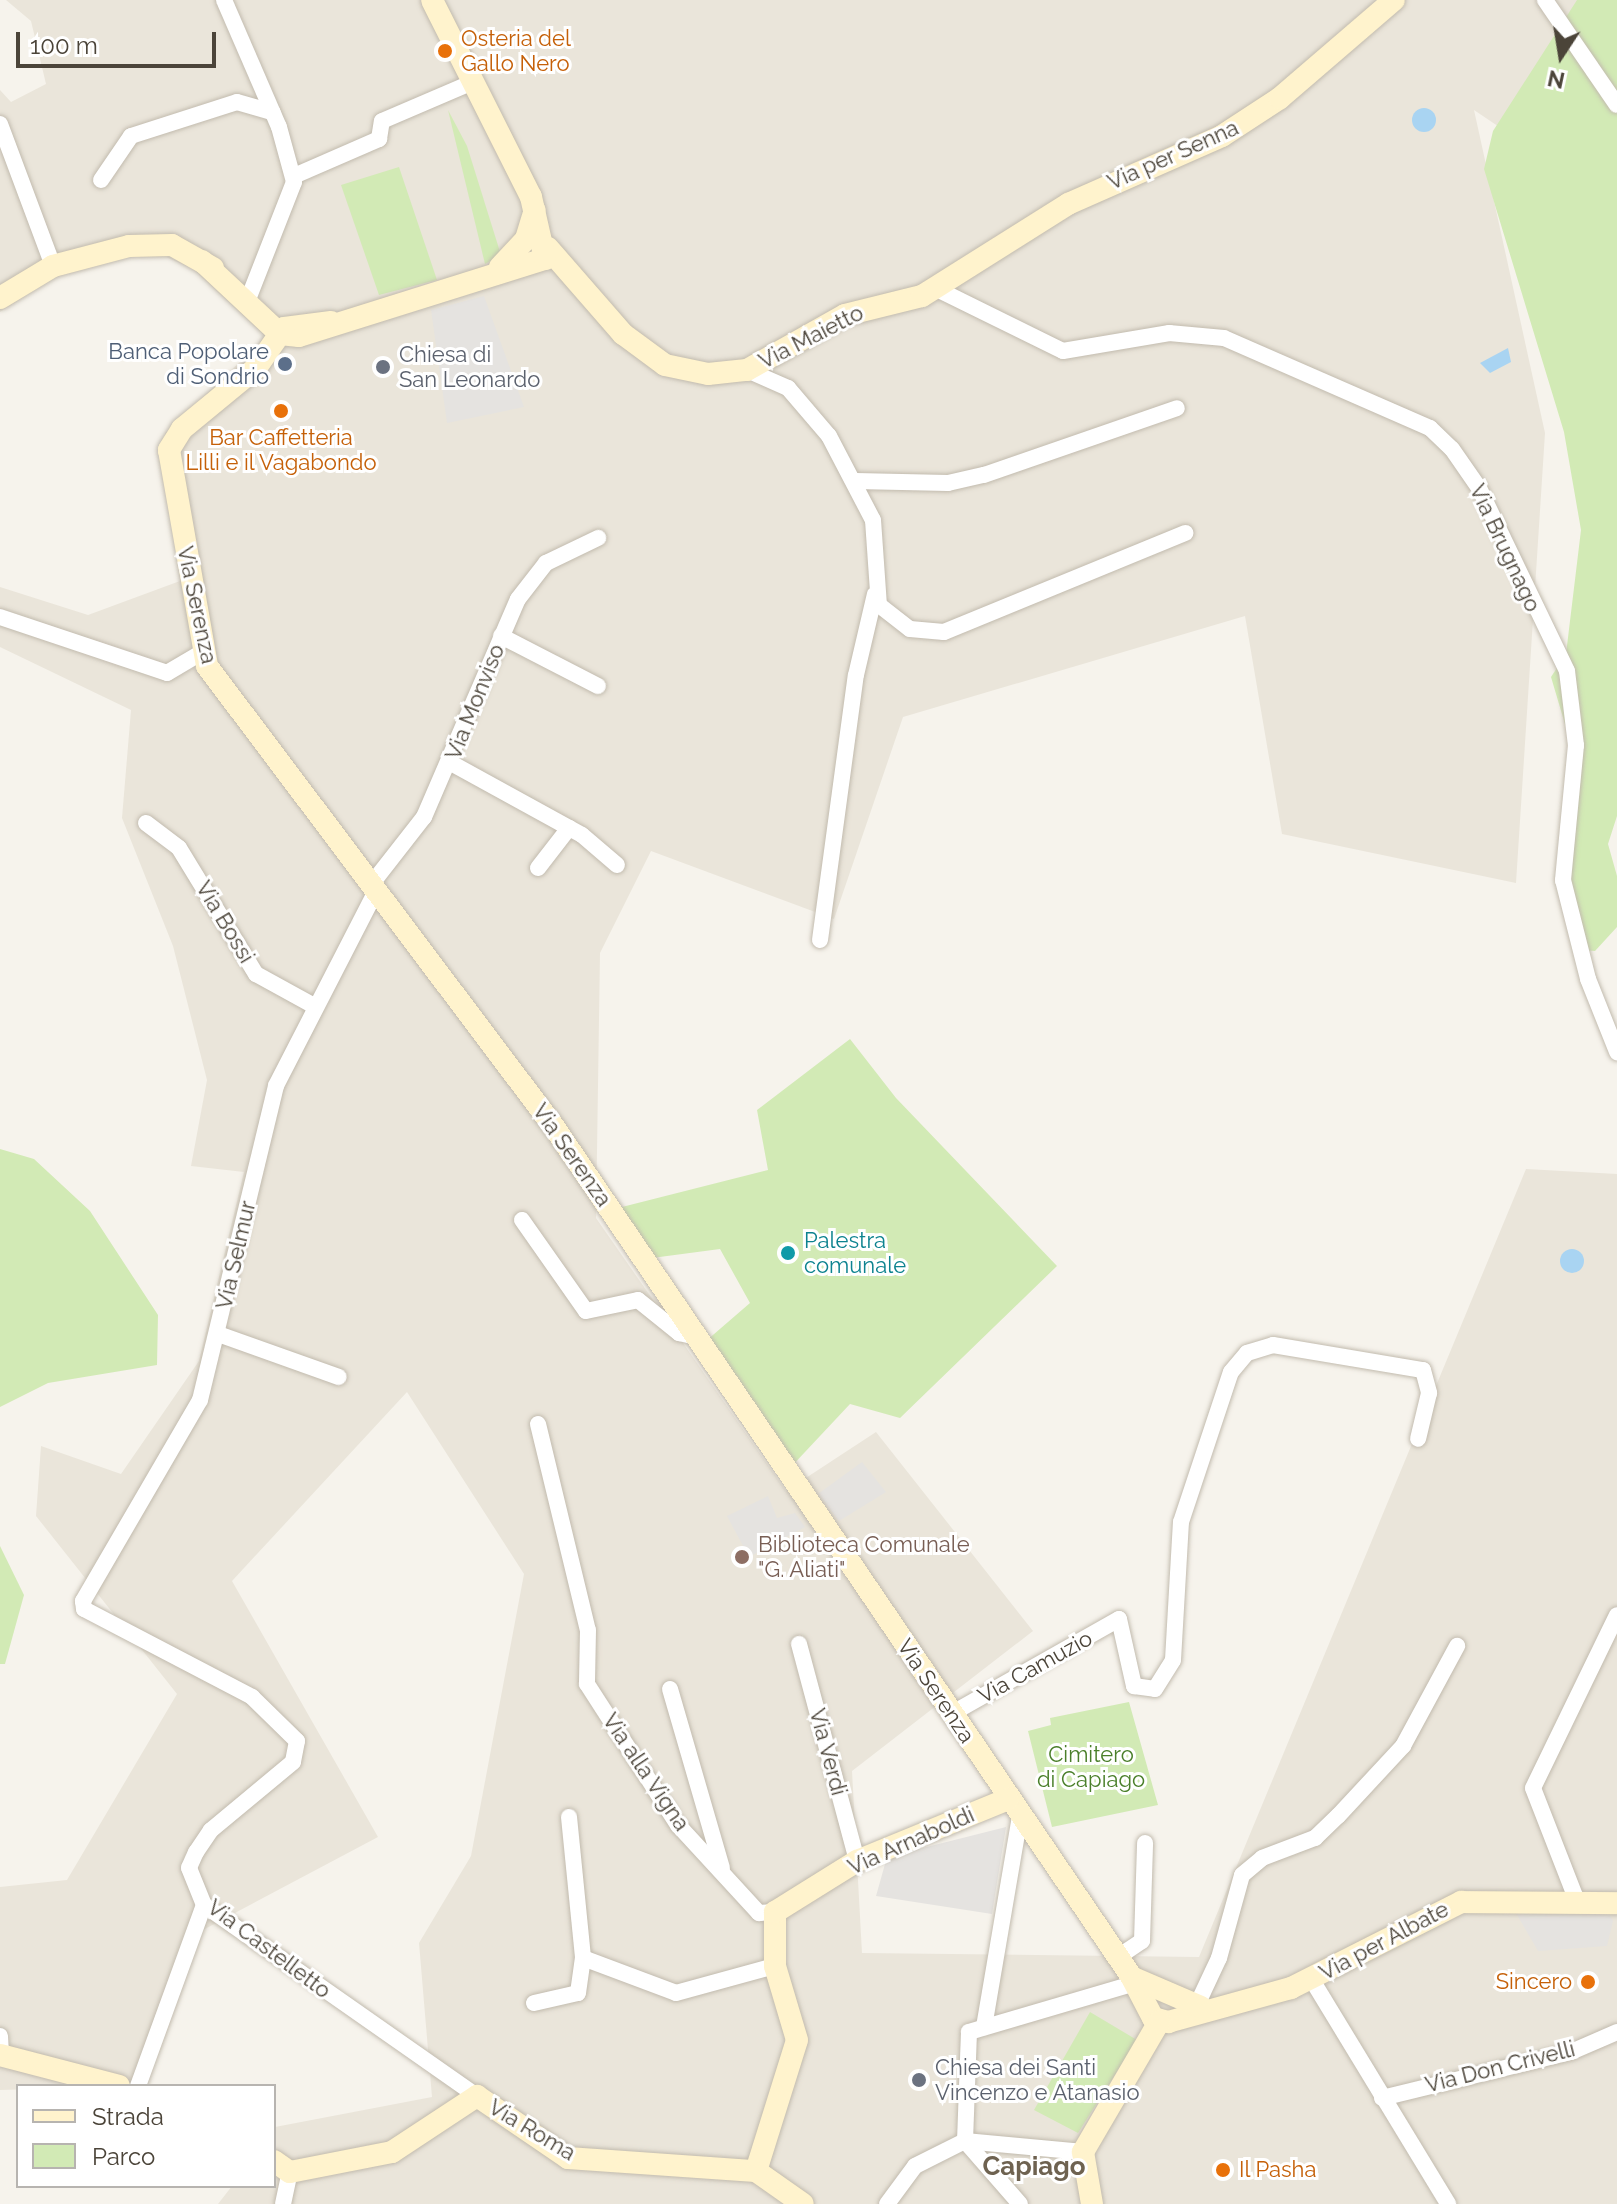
<!DOCTYPE html>
<html>
<head>
<meta charset="utf-8">
<style>
  body { margin:0 }
  #map { position:relative; width:1617px; height:2204px; overflow:hidden; background:#f6f3ec; font-family:Raleway,sans-serif }
  div>[style] { position:absolute }
  [style*='--x'] { left:calc(var(--x)*1px); top:calc(var(--y)*1px); width:calc(var(--w)*1px); rotate:calc(var(--a)*1deg) }
  .residential>* { inset:0; background:#eae5da }
  .green>* { inset:0; background:#d2eab5 }
  .parking>* { inset:0; background:#e5e3e0 }
  .water>* { inset:0; background:#a9d4f2 }
  .round { border-radius:50% }
  .roads { filter:drop-shadow(0 0 2px #c2bbae) drop-shadow(0 0 2px #c2bbae) }
  .street>* { height:16px; margin:-8px; padding:0 8px; transform-origin:8px; border-radius:8px; background:#fff }
  .secondary>* { height:22px; margin:-11px; padding:0 11px; transform-origin:11px; border-radius:11px; background:#fff3cd }
  .dots>* { width:22px; height:22px; translate:-50% -50%; box-sizing:border-box; border:4px solid #fff; border-radius:50% }
  span { translate:-50% -50%; white-space:nowrap; text-align:center; line-height:1.15; -webkit-text-stroke:6px #fff; paint-order:stroke }
  .food-label { font-size:22px; color:#c56008 }
  .left { translate:0 -50%; text-align:left }
  .right { translate:-100% -50%; text-align:right }
  .street-label { font-size:22px; color:#4b4439 }
  .service-label { font-size:22px; color:#4e5e75 }
  .worship-label { font-size:22px; color:#5b616d }
  .culture-label { font-size:22px; color:#0d838f }
  .education-label { font-size:22px; color:#785e54 }
  .park-label { font-size:22px; color:#4a7f2a }
  .quarter-label { font-size:26px; color:#6e6250; font-weight:700 }
  .legend { position:absolute; left:16px; top:2084px; width:260px; height:104px; box-sizing:border-box; background:#fff; border:2px solid #b7b4b0; margin:0; padding:10px 14px; list-style:none; font-size:24px; color:#4b4439 }
  .legend li { display:flex; align-items:center; gap:16px; height:40px }
  .legend b { width:40px; border:2px solid #b7b4b0 }
  .north { position:absolute; left:1521px; top:16px; width:80px; height:80px; -webkit-text-stroke:6px #fff; paint-order:stroke; rotate:192deg; font-size:22px; font-weight:700; line-height:32px; text-align:center; color:#4b4439 }
  .north::after { content:''; display:block; margin:auto; width:28px; height:36px; background:#4b4439; clip-path:polygon(50% 0,100% 100%,50% 72%,0 100%) }
  .scale { position:absolute; left:16px; top:32px; width:200px; height:36px; box-sizing:border-box; border:4px solid #4b4439; border-top:0; padding-left:10px; font-size:24px; line-height:28px; white-space:nowrap; color:#4b4439; -webkit-text-stroke:6px #fff; paint-order:stroke }
</style>
</head>
<body>
<div id="map">
  <div class="residential">
    <div style="clip-path:polygon(6px 0,1617px 0,1617px 206px,1474px 110px,1545px 433px,1516px 883px,1282px 834px,1245px 616px,903px 717px,834px 919px,651px 851px,600px 953px,596px 1218px,786px 1491px,876px 1432px,1033px 1631px,852px 1771px,862px 1953px,1199px 1957px,1526px 1169px,1617px 1174px,1617px 2204px,218px 2204px,232px 2186px,274px 2186px,275px 2127px,432px 2097px,419px 1943px,471px 1856px,524px 1574px,407px 1392px,232px 1581px,378px 1837px,201px 1931px,140px 2086px,0 2090px,0 1887px,67px 1880px,177px 1694px,36px 1516px,41px 1446px,121px 1474px,199px 1361px,244px 1172px,191px 1166px,207px 1080px,173px 946px,122px 818px,131px 710px,0 647px,0 587px,88px 615px,180px 581px,165px 433px,266px 337px,193px 269px,166px 257px,121px 257px,53px 278px,0 312px,0 90px,11px 102px,46px 84px,31px 21px)"></div>
  </div>
  <div class="green">
    <div style="clip-path:polygon(1577px 0,1617px 0,1617px 816px,1608px 844px,1617px 876px,1617px 927px,1595px 951px,1581px 950px,1568px 927px,1570px 741px,1551px 677px,1566px 654px,1581px 530px,1564px 432px,1484px 169px,1493px 131px)"></div>
    <div style="clip-path:polygon(448px 110px,467px 146px,501px 255px,485px 264px)"></div>
    <div style="clip-path:polygon(399px 167px,437px 280px,379px 295px,341px 185px)"></div>
    <div style="clip-path:polygon(850px 1039px,896px 1098px,1057px 1266px,900px 1418px,850px 1404px,790px 1468px,706px 1341px,750px 1303px,720px 1249px,652px 1258px,618px 1208px,768px 1170px,757px 1110px)"></div>
    <div style="clip-path:polygon(0 1149px,34px 1159px,90px 1211px,158px 1315px,157px 1365px,48px 1383px,0 1407px)"></div>
    <div style="clip-path:polygon(0 1546px,24px 1595px,5px 1664px,0 1664px)"></div>
    <div style="clip-path:polygon(1129px 1702px,1158px 1805px,1052px 1827px,1028px 1731px,1051px 1725px,1050px 1718px)"></div>
    <div style="clip-path:polygon(1090px 2012px,1137px 2040px,1078px 2133px,1034px 2110px)"></div>
  </div>
  <div class="parking">
    <div style="clip-path:polygon(484px 296px,524px 407px,447px 423px,431px 310px)"></div>
    <div style="clip-path:polygon(862px 1462px,886px 1492px,839px 1521px,818px 1494px)"></div>
    <div style="clip-path:polygon(768px 1496px,777px 1518px,795px 1513px,805px 1527px,749px 1557px,727px 1516px)"></div>
    <div style="clip-path:polygon(1006px 1827px,992px 1914px,876px 1896px,887px 1857px)"></div>
    <div style="clip-path:polygon(1513px 1908px,1607px 1910px,1613px 1921px,1607px 1946px,1538px 1951px)"></div>
  </div>
  <div class="water">
    <div class="round" style="left:1412px;top:108px;width:24px;height:24px"></div>
    <div style="clip-path:polygon(1508px 348px,1511px 362px,1490px 373px,1480px 363px)"></div>
    <div class="round" style="left:1560px;top:1249px;width:24px;height:24px"></div>
  </div>
  <div class="roads">
    <div class="street">
      <div style="--x:224;--y:0;--w:138;--a:66.6"></div>
      <div style="--x:279;--y:127;--w:57;--a:74.7"></div>
      <div style="--x:294;--y:182;--w:129;--a:111.4"></div>
      <div style="--x:1545;--y:0;--w:127;--a:55.6"></div>
      <div style="--x:0;--y:124;--w:152;--a:69.5"></div>
      <div style="--x:294;--y:176;--w:93;--a:-23.5"></div>
      <div style="--x:379;--y:139;--w:18;--a:-81"></div>
      <div style="--x:382;--y:121;--w:99;--a:-23.2"></div>
      <div style="--x:101;--y:180;--w:53;--a:-55.7"></div>
      <div style="--x:131;--y:136;--w:111;--a:-17.8"></div>
      <div style="--x:237;--y:102;--w:37;--a:16"></div>
      <div style="--x:937;--y:289;--w:140;--a:26.2"></div>
      <div style="--x:1063;--y:351;--w:108;--a:-9.6"></div>
      <div style="--x:1169;--y:333;--w:55;--a:5.2"></div>
      <div style="--x:1224;--y:338;--w:225;--a:23.6"></div>
      <div style="--x:1430;--y:428;--w:30;--a:44"></div>
      <div style="--x:1452;--y:449;--w:47;--a:55.3"></div>
      <div style="--x:1479;--y:488;--w:203;--a:64.3"></div>
      <div style="--x:1567;--y:671;--w:75;--a:83.1"></div>
      <div style="--x:1576;--y:745;--w:136;--a:95.5"></div>
      <div style="--x:1563;--y:880;--w:102;--a:75.8"></div>
      <div style="--x:1588;--y:979;--w:79;--a:68.3"></div>
      <div style="--x:747;--y:370;--w:45;--a:23.7"></div>
      <div style="--x:788;--y:388;--w:63;--a:49.5"></div>
      <div style="--x:829;--y:436;--w:95;--a:62.4"></div>
      <div style="--x:873;--y:520;--w:85;--a:86"></div>
      <div style="--x:879;--y:605;--w:39;--a:38"></div>
      <div style="--x:910;--y:629;--w:34;--a:5"></div>
      <div style="--x:944;--y:632;--w:261;--a:-22.3"></div>
      <div style="--x:856;--y:481;--w:92;--a:1.2"></div>
      <div style="--x:948;--y:483;--w:37;--a:-13"></div>
      <div style="--x:984;--y:475;--w:204;--a:-19.1"></div>
      <div style="--x:0;--y:617;--w:176;--a:18.5"></div>
      <div style="--x:167;--y:673;--w:43;--a:-30.7"></div>
      <div style="--x:501;--y:636;--w:109;--a:27.3"></div>
      <div style="--x:451;--y:763;--w:149;--a:28.8"></div>
      <div style="--x:582;--y:835;--w:46;--a:40.6"></div>
      <div style="--x:146;--y:823;--w:41;--a:37.1"></div>
      <div style="--x:179;--y:848;--w:148;--a:58.6"></div>
      <div style="--x:256;--y:974;--w:68;--a:28.8"></div>
      <div style="--x:538;--y:868;--w:51;--a:-52.2"></div>
      <div style="--x:370;--y:886;--w:88;--a:-52"></div>
      <div style="--x:424;--y:817;--w:237;--a:-66.7"></div>
      <div style="--x:518;--y:599;--w:46;--a:-52.1"></div>
      <div style="--x:546;--y:563;--w:58;--a:-25.7"></div>
      <div style="--x:375;--y:893;--w:217;--a:117.2"></div>
      <div style="--x:276;--y:1086;--w:323;--a:103.6"></div>
      <div style="--x:200;--y:1400;--w:233;--a:120.2"></div>
      <div style="--x:83;--y:1601;--w:8;--a:83"></div>
      <div style="--x:84;--y:1609;--w:190;--a:27.6"></div>
      <div style="--x:252;--y:1697;--w:63;--a:44.4"></div>
      <div style="--x:297;--y:1741;--w:21;--a:101"></div>
      <div style="--x:293;--y:1762;--w:107;--a:140.3"></div>
      <div style="--x:211;--y:1830;--w:27;--a:124"></div>
      <div style="--x:196;--y:1852;--w:17;--a:114"></div>
      <div style="--x:189;--y:1868;--w:40;--a:68"></div>
      <div style="--x:204;--y:1905;--w:333;--a:35"></div>
      <div style="--x:820;--y:940;--w:267;--a:-82.3"></div>
      <div style="--x:856;--y:675;--w:83;--a:-76.8"></div>
      <div style="--x:522;--y:1220;--w:111;--a:54.9"></div>
      <div style="--x:586;--y:1311;--w:53;--a:-11.9"></div>
      <div style="--x:638;--y:1300;--w:53;--a:38.8"></div>
      <div style="--x:679;--y:1333;--w:18;--a:13"></div>
      <div style="--x:218;--y:1334;--w:128;--a:19.6"></div>
      <div style="--x:538;--y:1424;--w:212;--a:76.4"></div>
      <div style="--x:588;--y:1630;--w:54;--a:91.1"></div>
      <div style="--x:587;--y:1684;--w:168;--a:57.2"></div>
      <div style="--x:678;--y:1825;--w:120;--a:47.4"></div>
      <div style="--x:759;--y:1913;--w:16;--a:-4"></div>
      <div style="--x:799;--y:1644;--w:225;--a:75"></div>
      <div style="--x:670;--y:1689;--w:186;--a:73.8"></div>
      <div style="--x:951;--y:1714;--w:193;--a:-29.5"></div>
      <div style="--x:1119;--y:1619;--w:69;--a:77.4"></div>
      <div style="--x:1134;--y:1686;--w:21;--a:8"></div>
      <div style="--x:1155;--y:1689;--w:34;--a:-58"></div>
      <div style="--x:1173;--y:1660;--w:138;--a:-86.7"></div>
      <div style="--x:1181;--y:1522;--w:158;--a:-71.6"></div>
      <div style="--x:1231;--y:1372;--w:25;--a:-50"></div>
      <div style="--x:1247;--y:1353;--w:27;--a:-17"></div>
      <div style="--x:1273;--y:1345;--w:152;--a:9.5"></div>
      <div style="--x:1423;--y:1370;--w:24;--a:75"></div>
      <div style="--x:1429;--y:1393;--w:47;--a:103.4"></div>
      <div style="--x:569;--y:1817;--w:142;--a:84.3"></div>
      <div style="--x:583;--y:1958;--w:99;--a:20.6"></div>
      <div style="--x:676;--y:1993;--w:103;--a:-15.3"></div>
      <div style="--x:1577;--y:1901;--w:121;--a:-111.3"></div>
      <div style="--x:1533;--y:1788;--w:192;--a:-64.1"></div>
      <div style="--x:1118;--y:1957;--w:29;--a:-34"></div>
      <div style="--x:1142;--y:1941;--w:98;--a:-88.2"></div>
      <div style="--x:1312;--y:1980;--w:262;--a:58.7"></div>
      <div style="--x:534;--y:2003;--w:45;--a:-12.8"></div>
      <div style="--x:578;--y:1993;--w:35;--a:-82"></div>
      <div style="--x:1196;--y:2007;--w:54;--a:-64.9"></div>
      <div style="--x:1219;--y:1958;--w:86;--a:-74.5"></div>
      <div style="--x:1242;--y:1875;--w:26;--a:-40"></div>
      <div style="--x:1262;--y:1858;--w:57;--a:-20.7"></div>
      <div style="--x:1315;--y:1838;--w:32;--a:-44"></div>
      <div style="--x:1338;--y:1816;--w:96;--a:-47.1"></div>
      <div style="--x:1403;--y:1746;--w:114;--a:-61.6"></div>
      <div style="--x:984;--y:2027;--w:214;--a:-80.3"></div>
      <div style="--x:0;--y:2036;--w:19;--a:87"></div>
      <div style="--x:138;--y:2086;--w:193;--a:-70"></div>
      <div style="--x:1382;--y:2098;--w:195;--a:-13.7"></div>
      <div style="--x:1571;--y:2052;--w:50;--a:-23.5"></div>
      <div style="--x:283;--y:2204;--w:33;--a:-78"></div>
      <div style="--x:887;--y:2204;--w:47;--a:-53.6"></div>
      <div style="--x:915;--y:2166;--w:56;--a:-26.6"></div>
      <div style="--x:965;--y:2141;--w:119;--a:5.3"></div>
      <div style="--x:1020;--y:2204;--w:84;--a:-131.1"></div>
      <div style="--x:965;--y:2141;--w:109;--a:-87.9"></div>
      <div style="--x:969;--y:2032;--w:174;--a:-16.4"></div>
    </div>
    <div class="secondary">
      <div style="--x:548;--y:248;--w:114;--a:48.9"></div>
      <div style="--x:623;--y:334;--w:52;--a:36.4"></div>
      <div style="--x:665;--y:365;--w:44;--a:11.8"></div>
      <div style="--x:708;--y:374;--w:39;--a:-6"></div>
      <div style="--x:747;--y:370;--w:112;--a:-29.3"></div>
      <div style="--x:845;--y:315;--w:79;--a:-13.9"></div>
      <div style="--x:922;--y:296;--w:173;--a:-32.2"></div>
      <div style="--x:1068;--y:204;--w:168;--a:-23.8"></div>
      <div style="--x:1222;--y:136;--w:69;--a:-33.2"></div>
      <div style="--x:1280;--y:98;--w:150;--a:-40.7"></div>
      <div style="--x:202;--y:261;--w:107;--a:43.1"></div>
      <div style="--x:280;--y:334;--w:19;--a:6"></div>
      <div style="--x:299;--y:336;--w:258;--a:-17.4"></div>
      <div style="--x:545;--y:259;--w:64;--a:-102.7"></div>
      <div style="--x:531;--y:197;--w:220;--a:-116.7"></div>
      <div style="--x:500;--y:267;--w:38;--a:-47"></div>
      <div style="--x:526;--y:239;--w:30;--a:-73"></div>
      <div style="--x:0;--y:298;--w:62;--a:-31.1"></div>
      <div style="--x:53;--y:266;--w:79;--a:-14.7"></div>
      <div style="--x:129;--y:246;--w:43;--a:-1.3"></div>
      <div style="--x:172;--y:245;--w:47;--a:29.3"></div>
      <div style="--x:331;--y:322;--w:47;--a:172.7"></div>
      <div style="--x:284;--y:328;--w:49;--a:125"></div>
      <div style="--x:256;--y:368;--w:96;--a:140.5"></div>
      <div style="--x:182;--y:429;--w:25;--a:122"></div>
      <div style="--x:169;--y:450;--w:219;--a:80"></div>
      <div style="--x:207;--y:666;--w:577;--a:53.03"></div>
      <div style="--x:554;--y:1127;--w:1027;--a:55.8"></div>
      <div style="--x:1131;--y:1976;--w:47;--a:62.4"></div>
      <div style="--x:1153;--y:2018;--w:16;--a:15"></div>
      <div style="--x:1168;--y:2022;--w:128;--a:-15.5"></div>
      <div style="--x:1291;--y:1988;--w:191;--a:-26.8"></div>
      <div style="--x:1461;--y:1902;--w:156;--a:0.4"></div>
      <div style="--x:1136;--y:1979;--w:71;--a:23.3"></div>
      <div style="--x:0;--y:2055;--w:123;--a:14.6"></div>
      <div style="--x:274;--y:2161;--w:19;--a:35"></div>
      <div style="--x:290;--y:2172;--w:104;--a:-11.1"></div>
      <div style="--x:392;--y:2152;--w:102;--a:-33.4"></div>
      <div style="--x:477;--y:2096;--w:110;--a:34.3"></div>
      <div style="--x:568;--y:2158;--w:188;--a:4"></div>
      <div style="--x:756;--y:2171;--w:57;--a:35.1"></div>
      <div style="--x:756;--y:2171;--w:137;--a:-72.6"></div>
      <div style="--x:797;--y:2040;--w:77;--a:-106.6"></div>
      <div style="--x:775;--y:1966;--w:54;--a:-90"></div>
      <div style="--x:775;--y:1912;--w:97;--a:-31.9"></div>
      <div style="--x:857;--y:1861;--w:163;--a:-22.3"></div>
      <div style="--x:1092;--y:2204;--w:53;--a:-99.8"></div>
      <div style="--x:1083;--y:2152;--w:151;--a:-59.7"></div>
    </div>
  </div>
  <div class="dots">
    <div style="left:445px;top:51px;background:#e8710a"></div>
    <div style="left:285px;top:364px;background:#5c6f8a"></div>
    <div style="left:383px;top:367px;background:#6b7280"></div>
    <div style="left:281px;top:411px;background:#e8710a"></div>
    <div style="left:788px;top:1253px;background:#0f9aa8"></div>
    <div style="left:742px;top:1557px;background:#8d6e63"></div>
    <div style="left:1588px;top:1982px;background:#e8710a"></div>
    <div style="left:919px;top:2080px;background:#6b7280"></div>
    <div style="left:1223px;top:2170px;background:#e8710a"></div>
  </div>
  <div class="food-label">
    <span class="left" style="left:461px;top:51px">Osteria del<br>Gallo Nero</span>
    <span style="left:281px;top:450px">Bar Caffetteria<br>Lilli e il Vagabondo</span>
    <span class="right" style="left:1572px;top:1982px">Sincero</span>
    <span class="left" style="left:1239px;top:2170px">Il Pasha</span>
  </div>
  <div class="street-label">
    <span style="left:1173px;top:155px;rotate:-24deg">Via per Senna</span>
    <span style="left:811px;top:337px;rotate:-27deg">Via Maietto</span>
    <span style="left:1505px;top:548px;rotate:65deg">Via Brugnago</span>
    <span style="left:197px;top:605px;rotate:78deg">Via Serenza</span>
    <span style="left:475px;top:702px;rotate:-68deg">Via Monviso</span>
    <span style="left:225px;top:922px;rotate:59deg">Via Bossi</span>
    <span style="left:572px;top:1155px;rotate:55deg">Via Serenza</span>
    <span style="left:236px;top:1255px;rotate:-77deg">Via Selmur</span>
    <span style="left:1035px;top:1667px;rotate:-29deg">Via Camuzio</span>
    <span style="left:936px;top:1691px;rotate:56deg">Via Serenza</span>
    <span style="left:828px;top:1752px;rotate:75deg">Via Verdi</span>
    <span style="left:646px;top:1772px;rotate:56deg">Via alla Vigna</span>
    <span style="left:911px;top:1841px;rotate:-24deg">Via Arnaboldi</span>
    <span style="left:1384px;top:1941px;rotate:-28deg">Via per Albate</span>
    <span style="left:269px;top:1949px;rotate:37deg">Via Castelletto</span>
    <span style="left:1500px;top:2067px;rotate:-14deg">Via Don Crivelli</span>
    <span style="left:532px;top:2130px;rotate:31deg">Via Roma</span>
  </div>
  <div class="service-label">
    <span class="right" style="left:269px;top:364px">Banca Popolare<br>di Sondrio</span>
  </div>
  <div class="worship-label">
    <span class="left" style="left:399px;top:367px">Chiesa di<br>San Leonardo</span>
    <span class="left" style="left:935px;top:2080px">Chiesa dei Santi<br>Vincenzo e Atanasio</span>
  </div>
  <div class="culture-label">
    <span class="left" style="left:804px;top:1253px">Palestra<br>comunale</span>
  </div>
  <div class="education-label">
    <span class="left" style="left:758px;top:1557px">Biblioteca Comunale<br>"G. Aliati"</span>
  </div>
  <div class="park-label">
    <span style="left:1091px;top:1767px">Cimitero<br>di Capiago</span>
  </div>
  <div class="quarter-label">
    <span style="left:1034px;top:2167px">Capiago</span>
  </div>
  <ul class="legend">
  <li><b style="height:10px;background:#fff3cd"></b>Strada</li>
  <li><b style="height:22px;background:#d2eab5"></b>Parco</li>
  </ul>
  <div class="north">N</div>
  <div class="scale">100 m</div>
</div>
</body>
</html>
